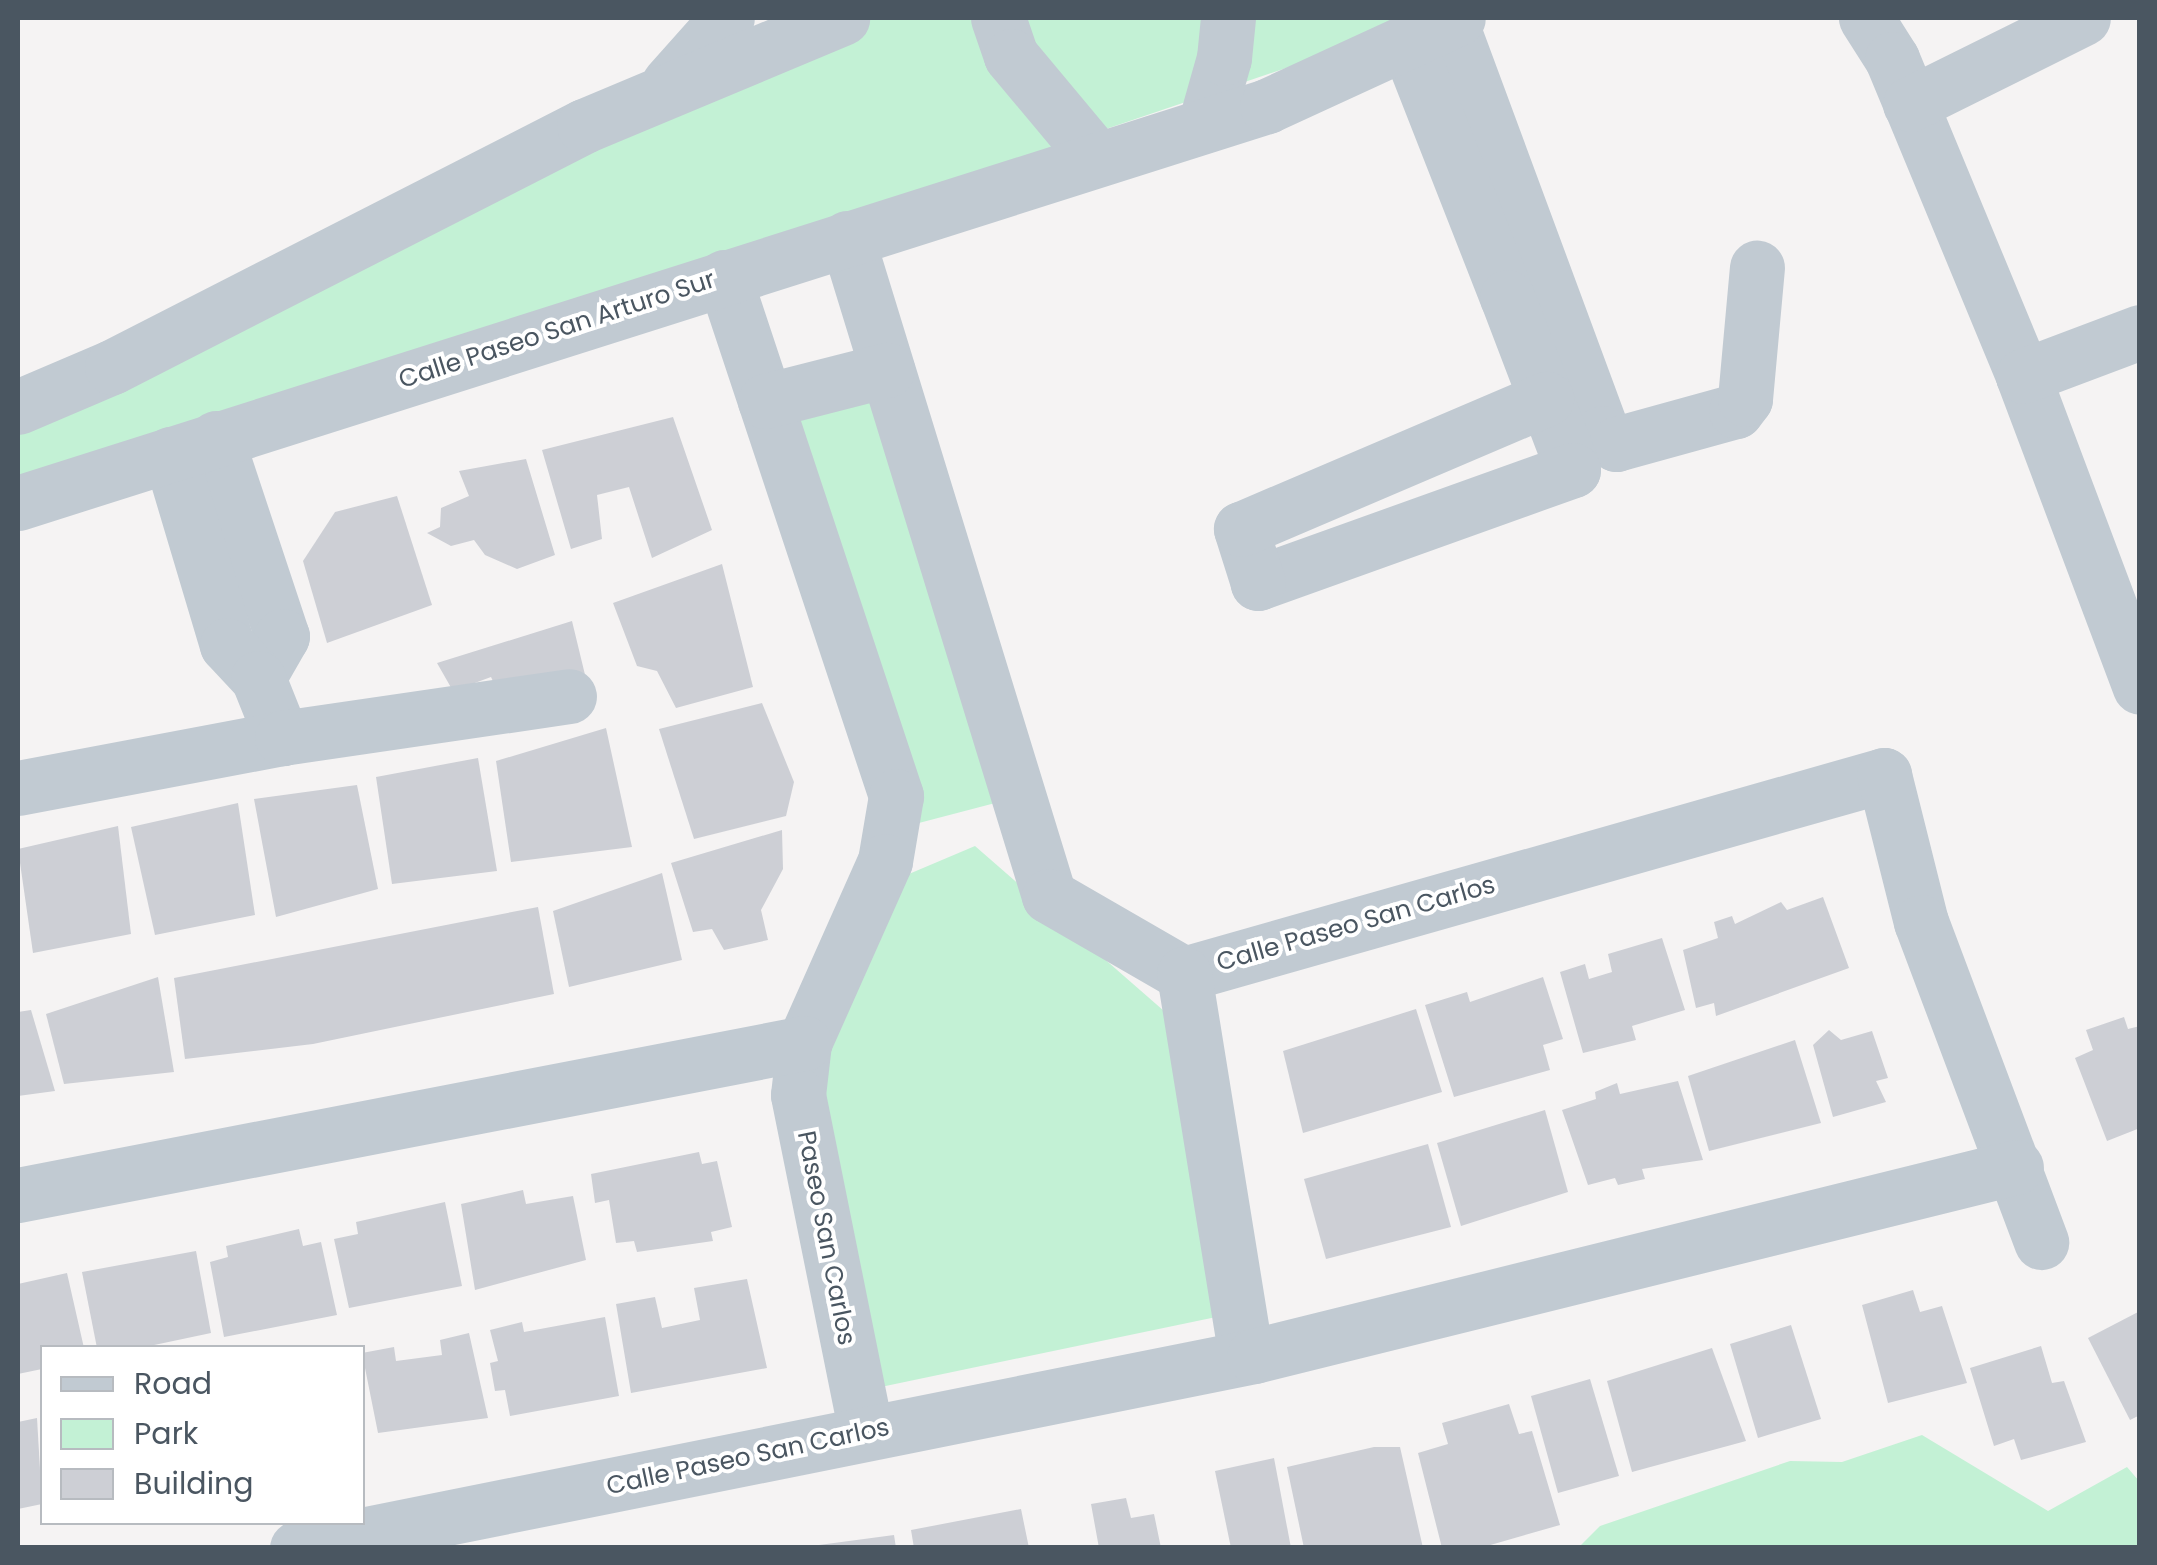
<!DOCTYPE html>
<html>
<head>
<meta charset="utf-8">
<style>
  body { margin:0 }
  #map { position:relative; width:2157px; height:1565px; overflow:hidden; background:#f5f3f3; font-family:Poppins,sans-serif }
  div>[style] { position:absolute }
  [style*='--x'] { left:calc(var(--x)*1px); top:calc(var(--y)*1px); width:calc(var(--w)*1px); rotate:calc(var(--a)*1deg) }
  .green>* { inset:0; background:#c3f1d5 }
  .building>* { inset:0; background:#cdcfd5 }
  .minor>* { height:55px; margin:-27.5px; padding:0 27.5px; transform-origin:27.5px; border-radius:27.5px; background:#c1cad2 }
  span { translate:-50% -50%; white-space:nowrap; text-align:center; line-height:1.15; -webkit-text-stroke:8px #fff; paint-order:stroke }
  .street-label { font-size:25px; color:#4a5661 }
  .frame { position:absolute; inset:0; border:20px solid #4a5661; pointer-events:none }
  .legend { position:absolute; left:40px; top:1345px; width:325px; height:180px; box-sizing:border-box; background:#fff; border:2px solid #b7bbc0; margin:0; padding:12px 18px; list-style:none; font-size:30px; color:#4a5661 }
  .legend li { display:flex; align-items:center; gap:20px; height:50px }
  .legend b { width:50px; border:2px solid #b7bbc0 }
</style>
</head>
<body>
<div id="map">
  <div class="green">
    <div style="clip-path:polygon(816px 18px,1434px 18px,18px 497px,18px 429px)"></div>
    <div style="clip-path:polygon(882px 374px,999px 802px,896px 829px,774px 404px)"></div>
    <div style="clip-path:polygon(975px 846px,1164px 1011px,1221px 1316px,876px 1388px,809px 1110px,890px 882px)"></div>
    <div style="clip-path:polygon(1922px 1435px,2048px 1511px,2127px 1467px,2139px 1481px,2139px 1547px,1579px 1547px,1600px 1526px,1790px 1461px,1842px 1462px)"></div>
  </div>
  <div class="building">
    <div style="clip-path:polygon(673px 417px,712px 530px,652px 558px,629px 487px,597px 495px,602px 539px,571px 549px,542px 450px)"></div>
    <div style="clip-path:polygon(526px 459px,555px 555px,517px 569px,485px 555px,474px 540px,451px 546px,427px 533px,440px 527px,441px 508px,469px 496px,459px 471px)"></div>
    <div style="clip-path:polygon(397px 496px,432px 605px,327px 643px,303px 561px,335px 512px)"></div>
    <div style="clip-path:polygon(722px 564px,753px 687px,676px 708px,657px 671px,637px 666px,613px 603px)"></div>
    <div style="clip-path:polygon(572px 621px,587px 683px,499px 694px,491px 677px,453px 691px,437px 663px)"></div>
    <div style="clip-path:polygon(762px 703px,794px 782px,786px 816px,694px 839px,659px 729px)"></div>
    <div style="clip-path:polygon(606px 728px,632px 847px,511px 862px,496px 761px)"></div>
    <div style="clip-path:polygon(478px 758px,497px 871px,392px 884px,376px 777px)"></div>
    <div style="clip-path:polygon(357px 785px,378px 889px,276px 917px,254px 799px)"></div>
    <div style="clip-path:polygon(238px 803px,255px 915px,155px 935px,131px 827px)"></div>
    <div style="clip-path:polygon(118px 826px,131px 934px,33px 953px,18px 849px)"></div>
    <div style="clip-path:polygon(782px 830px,783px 869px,761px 910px,768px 940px,724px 950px,712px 929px,693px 932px,671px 863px)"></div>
    <div style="clip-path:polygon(662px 873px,682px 960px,569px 987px,553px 911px)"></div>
    <div style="clip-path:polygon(1823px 897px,1849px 968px,1716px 1016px,1714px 1003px,1696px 1008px,1683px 950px,1718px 938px,1714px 922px,1732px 916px,1735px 924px,1781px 902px,1787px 910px)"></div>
    <div style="clip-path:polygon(538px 907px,554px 994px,313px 1044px,185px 1059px,174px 978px)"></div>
    <div style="clip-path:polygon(1662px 938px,1685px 1010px,1632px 1026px,1636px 1040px,1583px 1053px,1560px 972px,1585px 964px,1589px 979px,1612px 972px,1608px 954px)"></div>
    <div style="clip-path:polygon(158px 977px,174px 1072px,64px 1084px,46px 1014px)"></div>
    <div style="clip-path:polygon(1543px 977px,1563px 1039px,1543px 1045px,1550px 1070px,1454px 1097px,1425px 1005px,1467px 992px,1470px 1002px)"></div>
    <div style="clip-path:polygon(1416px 1009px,1442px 1092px,1303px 1133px,1283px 1051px)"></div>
    <div style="clip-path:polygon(31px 1010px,55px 1091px,18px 1096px,18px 1012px)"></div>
    <div style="clip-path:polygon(2124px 1017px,2128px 1029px,2140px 1026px,2140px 1128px,2107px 1141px,2075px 1058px,2093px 1050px,2086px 1030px)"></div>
    <div style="clip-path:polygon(1829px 1030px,1841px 1040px,1872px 1031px,1888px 1078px,1876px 1081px,1886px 1102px,1833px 1117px,1813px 1045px)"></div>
    <div style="clip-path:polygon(1795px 1040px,1821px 1123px,1709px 1151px,1688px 1076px)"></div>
    <div style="clip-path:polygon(1678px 1081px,1703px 1160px,1642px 1169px,1645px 1179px,1618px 1185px,1615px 1178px,1588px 1185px,1562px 1110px,1596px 1099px,1595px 1092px,1617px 1083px,1620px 1094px)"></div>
    <div style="clip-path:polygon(1545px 1110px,1568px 1192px,1461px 1226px,1437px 1143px)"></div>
    <div style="clip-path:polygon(1428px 1144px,1451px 1227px,1326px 1259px,1304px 1179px)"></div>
    <div style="clip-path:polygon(699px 1152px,702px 1164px,717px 1161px,732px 1227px,711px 1232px,713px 1241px,637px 1252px,634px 1241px,616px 1243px,609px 1200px,595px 1203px,591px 1174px)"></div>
    <div style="clip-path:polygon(523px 1190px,526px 1204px,573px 1196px,586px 1260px,475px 1290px,461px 1204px)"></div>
    <div style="clip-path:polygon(445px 1202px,462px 1286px,349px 1308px,334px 1239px,358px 1234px,356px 1222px)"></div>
    <div style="clip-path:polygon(299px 1229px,303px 1246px,321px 1242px,337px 1315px,224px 1337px,210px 1262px,228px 1257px,226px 1246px)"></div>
    <div style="clip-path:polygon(196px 1251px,211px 1333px,140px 1348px,97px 1348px,82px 1272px)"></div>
    <div style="clip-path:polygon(67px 1273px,84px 1348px,42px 1348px,42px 1369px,18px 1374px,18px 1284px)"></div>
    <div style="clip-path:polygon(747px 1279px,767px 1368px,631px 1393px,616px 1304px,655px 1297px,662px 1328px,700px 1320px,694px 1288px)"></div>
    <div style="clip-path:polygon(1913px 1290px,1920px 1312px,1942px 1306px,1967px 1383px,1888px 1403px,1862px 1305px)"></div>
    <div style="clip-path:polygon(2140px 1311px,2140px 1415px,2130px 1420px,2088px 1338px)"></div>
    <div style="clip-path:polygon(605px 1317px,619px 1396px,510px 1416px,505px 1390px,495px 1391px,490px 1363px,498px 1361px,490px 1330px,522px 1322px,524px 1332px)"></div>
    <div style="clip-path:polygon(1791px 1325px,1821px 1419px,1758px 1438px,1730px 1344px)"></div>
    <div style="clip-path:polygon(469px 1333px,488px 1418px,378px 1433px,362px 1353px,394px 1347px,396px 1361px,442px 1355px,440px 1340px)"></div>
    <div style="clip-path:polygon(2041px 1346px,2052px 1383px,2064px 1381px,2086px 1442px,2021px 1460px,2014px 1439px,1994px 1446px,1970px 1368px)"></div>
    <div style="clip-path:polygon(1712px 1348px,1746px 1441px,1632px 1472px,1607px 1381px)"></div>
    <div style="clip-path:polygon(1590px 1379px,1619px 1476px,1558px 1493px,1531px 1396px)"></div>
    <div style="clip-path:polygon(1509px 1404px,1519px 1434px,1532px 1431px,1560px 1525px,1480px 1548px,1442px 1548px,1418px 1453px,1448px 1444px,1442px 1423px)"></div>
    <div style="clip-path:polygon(37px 1418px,42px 1504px,18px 1509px,18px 1422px)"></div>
    <div style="clip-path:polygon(1374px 1447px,1400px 1447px,1423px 1548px,1304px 1548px,1287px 1467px)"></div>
    <div style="clip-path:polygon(1274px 1458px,1291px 1548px,1231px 1548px,1215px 1471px)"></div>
    <div style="clip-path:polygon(1126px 1498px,1131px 1518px,1154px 1514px,1161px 1548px,1099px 1548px,1091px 1504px)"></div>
    <div style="clip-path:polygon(1021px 1509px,1029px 1548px,914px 1548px,911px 1530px)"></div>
    <div style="clip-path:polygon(894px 1535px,896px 1548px,820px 1548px,819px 1545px)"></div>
  </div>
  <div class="minor">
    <div style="--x:998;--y:18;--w:40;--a:71.1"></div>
    <div style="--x:1011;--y:56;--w:134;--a:50.1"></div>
    <div style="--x:1866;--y:18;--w:49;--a:57.6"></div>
    <div style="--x:1892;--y:59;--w:343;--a:67.5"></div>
    <div style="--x:2023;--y:376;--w:332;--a:69.4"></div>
    <div style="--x:1450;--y:21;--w:439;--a:69.7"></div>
    <div style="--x:1602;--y:433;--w:18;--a:38"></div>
    <div style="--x:1616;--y:444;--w:124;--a:-15.4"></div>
    <div style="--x:1736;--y:411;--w:15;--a:-53"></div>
    <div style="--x:1745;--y:399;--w:132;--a:-84.8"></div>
    <div style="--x:1407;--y:42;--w:274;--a:68.6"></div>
    <div style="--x:1507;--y:297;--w:109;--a:69.1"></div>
    <div style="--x:1546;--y:399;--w:76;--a:69.2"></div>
    <div style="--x:1573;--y:470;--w:335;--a:160.3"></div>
    <div style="--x:1258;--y:583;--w:57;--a:-107.5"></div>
    <div style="--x:1241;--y:529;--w:332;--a:-23.1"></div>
    <div style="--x:669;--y:83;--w:87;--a:-48.3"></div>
    <div style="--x:1910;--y:104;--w:193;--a:-26.4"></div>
    <div style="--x:1205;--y:125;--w:70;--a:-74.2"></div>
    <div style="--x:1224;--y:58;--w:40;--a:-84.3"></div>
    <div style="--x:847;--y:238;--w:688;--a:72.93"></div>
    <div style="--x:1049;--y:896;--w:156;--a:30"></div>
    <div style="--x:1184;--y:974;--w:728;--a:-15.87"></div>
    <div style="--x:1884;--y:775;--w:152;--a:75.9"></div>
    <div style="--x:1921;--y:922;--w:342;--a:69.4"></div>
    <div style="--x:724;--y:277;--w:547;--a:71.66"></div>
    <div style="--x:896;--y:796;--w:66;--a:99.6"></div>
    <div style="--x:885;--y:861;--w:199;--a:114"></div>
    <div style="--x:804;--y:1043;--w:52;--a:96.6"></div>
    <div style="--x:798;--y:1095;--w:344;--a:78.6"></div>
    <div style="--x:2023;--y:376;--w:125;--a:-20.6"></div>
    <div style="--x:765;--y:401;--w:126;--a:-14.3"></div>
    <div style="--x:18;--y:407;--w:102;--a:-23.1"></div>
    <div style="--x:112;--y:367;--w:530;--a:-27.05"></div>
    <div style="--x:584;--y:126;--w:280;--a:-22.7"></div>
    <div style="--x:216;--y:438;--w:209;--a:71.6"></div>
    <div style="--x:282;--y:636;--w:48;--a:119.7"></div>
    <div style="--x:170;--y:454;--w:199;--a:73.4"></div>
    <div style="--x:227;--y:645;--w:45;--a:46.8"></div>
    <div style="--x:258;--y:678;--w:65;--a:68.2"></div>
    <div style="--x:18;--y:503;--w:1311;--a:-17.63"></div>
    <div style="--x:1267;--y:106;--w:210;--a:-24.7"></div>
    <div style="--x:18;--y:788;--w:269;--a:-10.7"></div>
    <div style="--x:282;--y:738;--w:290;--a:-8.3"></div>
    <div style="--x:1184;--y:974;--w:388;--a:80.8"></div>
    <div style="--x:18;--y:1195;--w:801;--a:-10.94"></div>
    <div style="--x:297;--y:1548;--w:976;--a:-11.34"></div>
    <div style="--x:1254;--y:1356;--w:785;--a:-13.93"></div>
  </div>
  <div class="street-label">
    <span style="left:557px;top:330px;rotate:-18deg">Calle Paseo San Arturo Sur</span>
    <span style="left:1356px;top:924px;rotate:-16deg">Calle Paseo San Carlos</span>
    <span style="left:826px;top:1238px;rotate:79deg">Paseo San Carlos</span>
    <span style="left:748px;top:1457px;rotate:-12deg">Calle Paseo San Carlos</span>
  </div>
  <div class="frame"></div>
  <ul class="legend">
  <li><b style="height:12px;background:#c1cad2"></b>Road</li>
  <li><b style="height:28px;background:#c3f1d5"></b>Park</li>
  <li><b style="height:28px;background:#cdcfd5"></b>Building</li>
  </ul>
</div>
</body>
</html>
